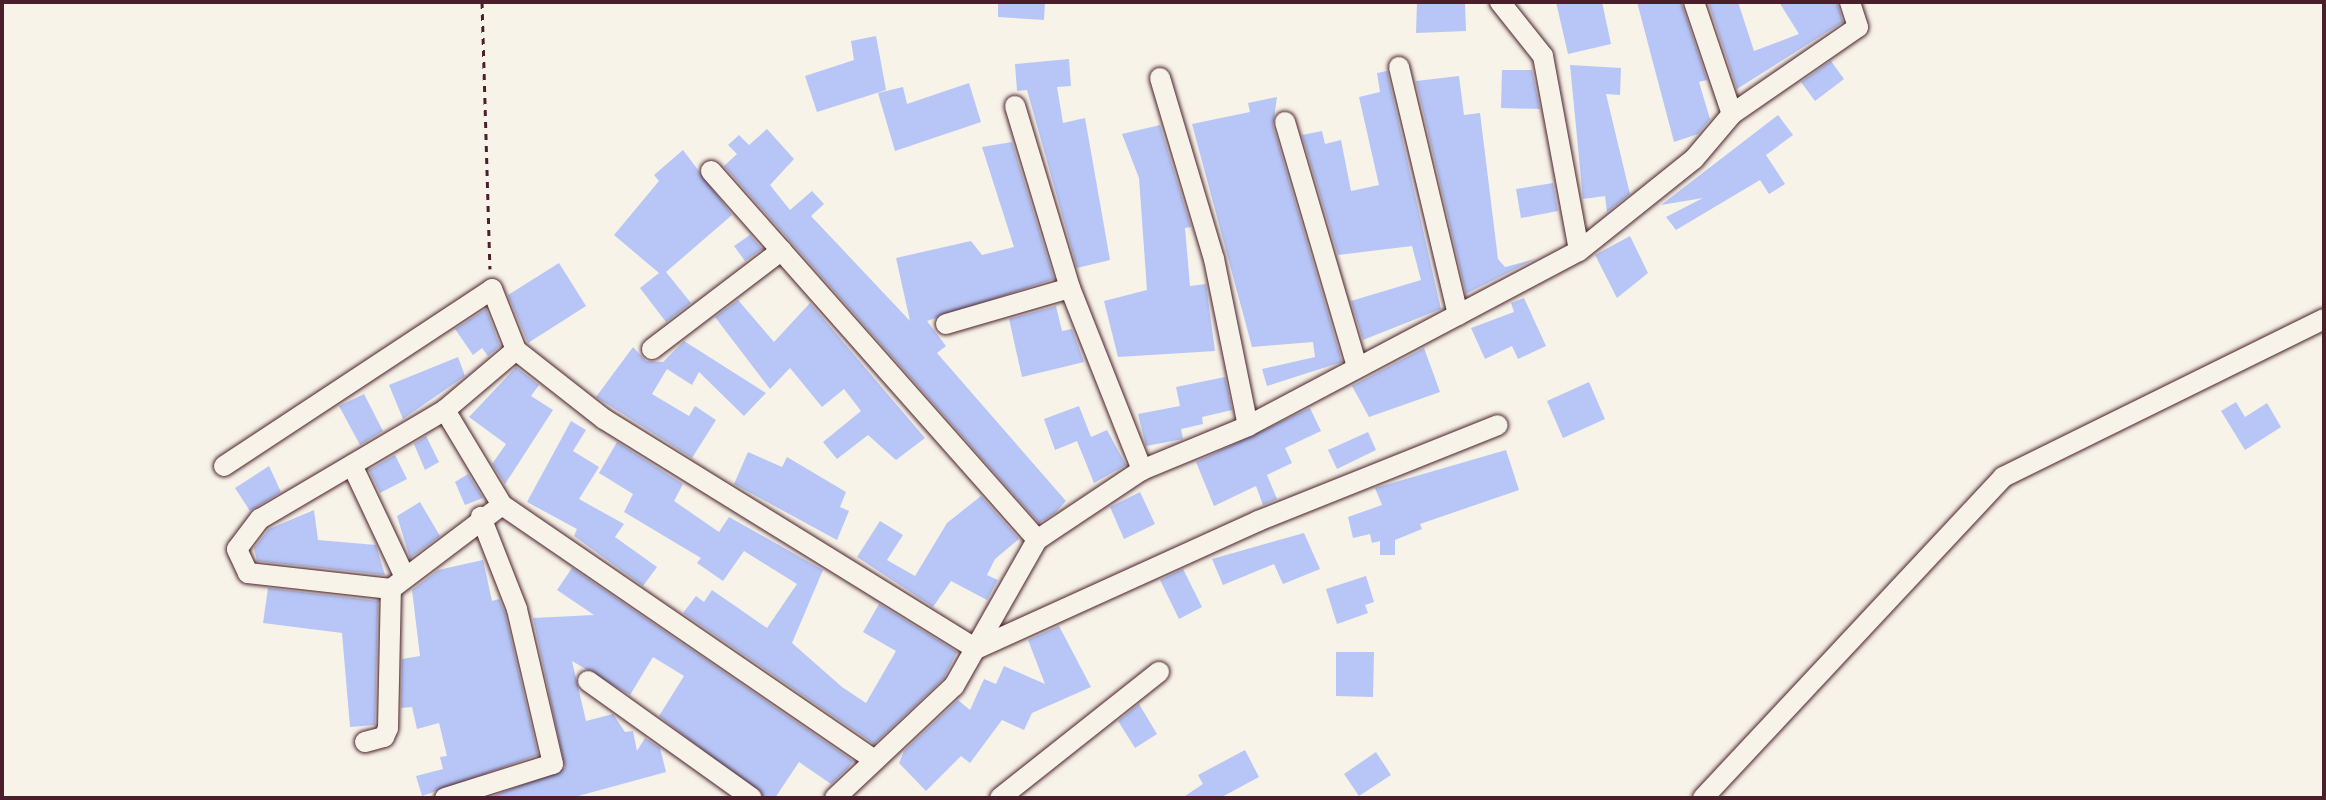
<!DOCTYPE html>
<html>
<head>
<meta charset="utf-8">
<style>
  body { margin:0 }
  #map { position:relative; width:2326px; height:800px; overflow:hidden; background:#f7f3e8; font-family:Mali,sans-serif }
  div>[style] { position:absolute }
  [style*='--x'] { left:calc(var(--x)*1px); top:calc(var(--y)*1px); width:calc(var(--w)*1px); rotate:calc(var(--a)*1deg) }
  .building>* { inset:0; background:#b7c6f6 }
  .path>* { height:3px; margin-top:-1.5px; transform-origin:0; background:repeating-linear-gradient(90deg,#4a1f2b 0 6px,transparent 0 12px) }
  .roads { filter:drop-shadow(0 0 2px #4a1f2b) drop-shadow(0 0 2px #4a1f2b) }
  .minor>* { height:20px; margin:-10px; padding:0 10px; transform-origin:10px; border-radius:10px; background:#f7f3e8 }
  span { translate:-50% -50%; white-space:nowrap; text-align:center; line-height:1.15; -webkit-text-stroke:6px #f7f3e8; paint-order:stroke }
  .frame { position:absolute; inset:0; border:4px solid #4a1f2b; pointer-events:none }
</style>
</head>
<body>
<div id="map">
  <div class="building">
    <div style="clip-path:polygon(998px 2px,1045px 2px,1044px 20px,998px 17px)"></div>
    <div style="clip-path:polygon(1417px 2px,1465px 2px,1466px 31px,1416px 33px)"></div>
    <div style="clip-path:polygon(1556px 2px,1602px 2px,1611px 44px,1568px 54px)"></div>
    <div style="clip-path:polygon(1637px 2px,1681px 2px,1707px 80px,1699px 82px,1710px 119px,1698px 134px,1674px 142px)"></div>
    <div style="clip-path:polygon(1708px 2px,1738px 2px,1754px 51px,1799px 34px,1779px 2px,1837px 2px,1843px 22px,1737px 89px)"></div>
    <div style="clip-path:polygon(876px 36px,886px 90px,817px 112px,805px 76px,854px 60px,851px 41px)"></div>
    <div style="clip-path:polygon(1069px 59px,1071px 86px,1057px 87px,1063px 123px,1085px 118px,1110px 260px,1077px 268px,1027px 90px,1017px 91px,1015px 64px)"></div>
    <div style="clip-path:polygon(1831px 61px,1844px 79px,1815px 101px,1801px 82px)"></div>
    <div style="clip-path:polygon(1570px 65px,1621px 68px,1620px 95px,1606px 94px,1630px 194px,1607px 212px,1605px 196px,1583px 199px)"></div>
    <div style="clip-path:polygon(1502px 70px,1532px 70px,1540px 109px,1501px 108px)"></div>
    <div style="clip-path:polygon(1387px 71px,1441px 309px,1363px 340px,1351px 301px,1421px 280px,1412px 246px,1338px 255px,1302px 135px,1322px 131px,1325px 144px,1341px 140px,1351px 191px,1379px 185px,1359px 97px,1380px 92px,1377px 73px)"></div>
    <div style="clip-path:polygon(1459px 76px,1464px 115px,1480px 113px,1498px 259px,1505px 267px,1535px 259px,1466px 294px,1416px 81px)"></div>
    <div style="clip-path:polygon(969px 83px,981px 122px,895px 151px,878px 93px,903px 87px,907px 104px)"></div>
    <div style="clip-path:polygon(1277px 97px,1273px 126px,1342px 362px,1267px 386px,1262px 369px,1315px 357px,1313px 342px,1252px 347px,1192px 124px,1250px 112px,1248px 103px)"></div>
    <div style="clip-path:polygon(1778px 115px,1793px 135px,1766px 155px,1785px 184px,1769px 194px,1760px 180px,1676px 230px,1666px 217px,1703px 198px,1661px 205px)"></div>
    <div style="clip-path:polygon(1160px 125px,1191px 227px,1185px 228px,1190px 286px,1206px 284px,1215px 351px,1118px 357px,1104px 301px,1147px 290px,1139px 178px,1122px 134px)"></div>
    <div style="clip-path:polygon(767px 129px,794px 159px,770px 185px,790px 210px,812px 191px,824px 204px,811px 216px,910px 321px,896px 258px,971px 241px,982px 255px,1014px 247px,982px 147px,1012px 142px,1054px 279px,927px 321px,946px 346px,937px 353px,1066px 501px,1055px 513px,1039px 523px,724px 166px,737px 154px,728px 145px,739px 135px,749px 145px)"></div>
    <div style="clip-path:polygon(683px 150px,732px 215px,666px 272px,691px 303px,666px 322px,640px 288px,659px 273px,614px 235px,659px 181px,654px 175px)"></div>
    <div style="clip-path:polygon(1553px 183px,1558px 211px,1521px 218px,1516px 189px)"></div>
    <div style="clip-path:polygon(750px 235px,762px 249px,745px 261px,734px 246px)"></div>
    <div style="clip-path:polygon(1630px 236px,1648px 273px,1617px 298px,1595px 255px)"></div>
    <div style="clip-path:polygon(559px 263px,586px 306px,528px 343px,508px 295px)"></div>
    <div style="clip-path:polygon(1524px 298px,1546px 346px,1518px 359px,1512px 346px,1485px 359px,1471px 328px,1514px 312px,1511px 303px)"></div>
    <div style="clip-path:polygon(738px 300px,774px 342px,810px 303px,925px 438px,896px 460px,868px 435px,837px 459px,823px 442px,861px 411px,844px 389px,822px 407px,790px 368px,770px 389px,715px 317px)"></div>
    <div style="clip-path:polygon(1056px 306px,1062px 331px,1072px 329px,1084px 362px,1022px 377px,1009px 319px)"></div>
    <div style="clip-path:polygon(486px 309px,500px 346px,488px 356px,482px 348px,473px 355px,455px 329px)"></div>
    <div style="clip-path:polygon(684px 341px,766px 393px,744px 416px,699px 372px,692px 385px,667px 369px,652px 394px,689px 416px,695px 406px,716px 420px,692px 458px,596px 397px,633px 347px,646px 361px,663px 362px)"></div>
    <div style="clip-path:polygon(1424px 348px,1440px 392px,1369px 417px,1352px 386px)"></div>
    <div style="clip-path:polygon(458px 357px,465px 376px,403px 419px,389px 385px)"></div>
    <div style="clip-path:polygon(516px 367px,539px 385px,531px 396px,553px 410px,505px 484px,492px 464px,506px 444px,469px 417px)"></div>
    <div style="clip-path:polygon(1225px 377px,1232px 410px,1202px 417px,1203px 424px,1181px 429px,1183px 439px,1146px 446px,1138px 414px,1180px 406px,1176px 387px)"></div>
    <div style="clip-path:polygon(1589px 382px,1605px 419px,1563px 438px,1547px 401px)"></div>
    <div style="clip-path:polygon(364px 394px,383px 431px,360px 445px,339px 406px)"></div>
    <div style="clip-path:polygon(2236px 402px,2245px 417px,2267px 403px,2281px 427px,2245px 450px,2221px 411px)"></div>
    <div style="clip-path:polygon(1079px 406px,1091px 437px,1107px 430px,1126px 465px,1094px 483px,1077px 441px,1055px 450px,1044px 419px)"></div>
    <div style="clip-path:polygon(1310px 408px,1321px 431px,1285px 448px,1292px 463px,1267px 475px,1277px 499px,1263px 505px,1256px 486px,1214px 506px,1196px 462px)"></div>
    <div style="clip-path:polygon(571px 421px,586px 430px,573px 451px,599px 467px,579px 499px,624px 524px,615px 537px,657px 567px,643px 586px,574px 536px,577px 529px,527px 502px)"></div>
    <div style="clip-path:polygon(1368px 432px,1376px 450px,1337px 469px,1328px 450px)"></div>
    <div style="clip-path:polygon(426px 436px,439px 462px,425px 470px,414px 444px)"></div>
    <div style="clip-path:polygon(617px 442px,683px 484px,674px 501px,719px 532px,729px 517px,823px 570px,792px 643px,842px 687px,866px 703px,896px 651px,863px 632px,879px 604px,957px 652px,944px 678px,874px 744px,683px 613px,696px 596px,704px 602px,712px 590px,767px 628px,797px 584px,744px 551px,723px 581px,697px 563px,701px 558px,624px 512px,633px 494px,599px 473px)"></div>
    <div style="clip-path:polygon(1506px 450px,1519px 490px,1420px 524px,1422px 529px,1395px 540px,1395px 555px,1380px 555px,1380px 541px,1372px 543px,1370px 534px,1353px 538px,1348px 517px,1382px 505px,1375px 488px)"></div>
    <div style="clip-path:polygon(748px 452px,782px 467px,787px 457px,846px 492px,840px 507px,849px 511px,837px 540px,734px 484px)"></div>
    <div style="clip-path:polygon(395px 455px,407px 479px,380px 493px,369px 470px)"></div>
    <div style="clip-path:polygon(269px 466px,281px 492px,250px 511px,235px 488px)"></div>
    <div style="clip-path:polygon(468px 474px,483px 498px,465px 505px,455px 482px)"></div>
    <div style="clip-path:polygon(1140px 492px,1155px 524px,1124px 539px,1110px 507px)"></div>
    <div style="clip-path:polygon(981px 496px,1019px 539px,995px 559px,987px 575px,998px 580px,987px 600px,951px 581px,933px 607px,857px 557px,880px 521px,903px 535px,887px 560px,915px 576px,947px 523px)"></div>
    <div style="clip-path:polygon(420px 502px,440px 536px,410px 558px,397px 516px)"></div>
    <div style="clip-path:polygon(314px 510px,318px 540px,376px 545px,385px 575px,257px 561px,254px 548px,269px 529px)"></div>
    <div style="clip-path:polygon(1304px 533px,1320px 569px,1283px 584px,1274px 564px,1223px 585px,1212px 559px)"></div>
    <div style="clip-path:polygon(483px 560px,492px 601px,499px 599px,505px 613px,538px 755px,422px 796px,416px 776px,443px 769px,440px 757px,447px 756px,439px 723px,417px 729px,412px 707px,401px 708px,402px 659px,420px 656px,412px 590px,438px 570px)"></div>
    <div style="clip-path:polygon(572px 568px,853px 761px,848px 768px,831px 784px,799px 762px,775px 798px,765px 798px,659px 716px,684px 676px,653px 657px,630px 695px,572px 661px,586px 721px,613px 714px,625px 732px,633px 731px,637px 751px,645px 738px,660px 748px,666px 772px,571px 798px,488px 798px,565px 768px,533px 618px,594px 615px,557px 590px)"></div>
    <div style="clip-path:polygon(1183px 569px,1202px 607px,1179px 619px,1160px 580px)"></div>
    <div style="clip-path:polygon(1366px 576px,1374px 602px,1365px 605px,1368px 613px,1337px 624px,1326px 589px)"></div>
    <div style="clip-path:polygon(268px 588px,378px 601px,375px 725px,350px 727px,342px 633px,263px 623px)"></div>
    <div style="clip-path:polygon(1059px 626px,1091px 687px,1032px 713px,1024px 730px,1002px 720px,970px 763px,961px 756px,926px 791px,899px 763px,904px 751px,958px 700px,970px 710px,984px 679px,996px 684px,1004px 666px,1045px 684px,1028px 640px)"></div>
    <div style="clip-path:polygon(1336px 652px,1374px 652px,1373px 697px,1336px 696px)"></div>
    <div style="clip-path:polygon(1139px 704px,1157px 734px,1135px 748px,1118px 721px)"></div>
    <div style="clip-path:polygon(1245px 750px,1259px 777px,1220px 798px,1182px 798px,1203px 784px,1198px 775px)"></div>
    <div style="clip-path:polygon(1376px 752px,1391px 775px,1359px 796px,1344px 774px)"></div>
  </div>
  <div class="path">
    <div style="--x:482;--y:2;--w:267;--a:88.3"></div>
  </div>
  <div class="roads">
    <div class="minor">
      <div style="--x:1500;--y:2;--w:69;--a:51.5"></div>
      <div style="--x:1543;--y:56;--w:198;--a:79.5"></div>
      <div style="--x:1694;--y:2;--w:118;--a:71.3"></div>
      <div style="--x:1399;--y:67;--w:255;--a:76.6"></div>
      <div style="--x:1160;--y:78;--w:189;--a:73.4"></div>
      <div style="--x:1214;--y:259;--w:170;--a:78.5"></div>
      <div style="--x:1015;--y:106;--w:190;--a:73.2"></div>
      <div style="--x:1070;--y:288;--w:196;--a:68.4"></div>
      <div style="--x:1285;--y:122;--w:252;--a:73.6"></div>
      <div style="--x:711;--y:171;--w:492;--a:48.5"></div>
      <div style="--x:946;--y:324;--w:129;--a:-16.2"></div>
      <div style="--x:652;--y:349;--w:163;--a:-37.3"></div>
      <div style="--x:352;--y:465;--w:124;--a:64.7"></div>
      <div style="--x:224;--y:466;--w:321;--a:-33.4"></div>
      <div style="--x:492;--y:289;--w:66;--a:68.5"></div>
      <div style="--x:502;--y:505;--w:111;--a:-121"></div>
      <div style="--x:445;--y:410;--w:93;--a:-40.2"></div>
      <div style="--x:516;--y:350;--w:112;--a:38.1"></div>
      <div style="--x:604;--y:419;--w:437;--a:31.7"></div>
      <div style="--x:976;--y:649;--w:310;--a:-24.4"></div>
      <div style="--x:1258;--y:521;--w:258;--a:-21.8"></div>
      <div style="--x:391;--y:589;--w:144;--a:-173.6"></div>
      <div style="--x:248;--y:573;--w:26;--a:-115"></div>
      <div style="--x:237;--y:549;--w:38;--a:-53"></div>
      <div style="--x:260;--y:519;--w:215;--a:-30.5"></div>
      <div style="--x:588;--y:681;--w:201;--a:35.5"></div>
      <div style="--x:365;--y:742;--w:20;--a:-15"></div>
      <div style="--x:384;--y:737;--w:10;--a:-66"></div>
      <div style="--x:388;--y:728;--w:139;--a:-88.8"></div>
      <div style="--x:391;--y:589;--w:139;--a:-37.1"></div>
      <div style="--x:502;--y:505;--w:451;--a:34.4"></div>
      <div style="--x:445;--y:798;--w:113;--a:-17.5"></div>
      <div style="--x:553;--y:764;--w:159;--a:-103.1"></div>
      <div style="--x:517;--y:609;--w:99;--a:-111.4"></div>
      <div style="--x:835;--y:798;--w:163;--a:-43.3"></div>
      <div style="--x:954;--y:686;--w:168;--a:-60.4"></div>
      <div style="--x:1037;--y:540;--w:126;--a:-33.7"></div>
      <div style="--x:1142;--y:470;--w:115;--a:-22.5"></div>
      <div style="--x:1248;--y:426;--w:374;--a:-27.9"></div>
      <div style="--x:1579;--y:251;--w:147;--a:-38.7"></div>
      <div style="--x:1694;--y:159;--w:59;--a:-49.8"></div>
      <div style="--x:1732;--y:114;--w:153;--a:-34.6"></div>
      <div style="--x:1858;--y:27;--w:26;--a:-108"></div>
      <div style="--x:1000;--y:798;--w:203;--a:-38.4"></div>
      <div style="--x:1703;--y:798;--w:439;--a:-46.9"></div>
      <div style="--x:2003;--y:477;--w:358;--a:-26.2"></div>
    </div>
  </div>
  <div class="frame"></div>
</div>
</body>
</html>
